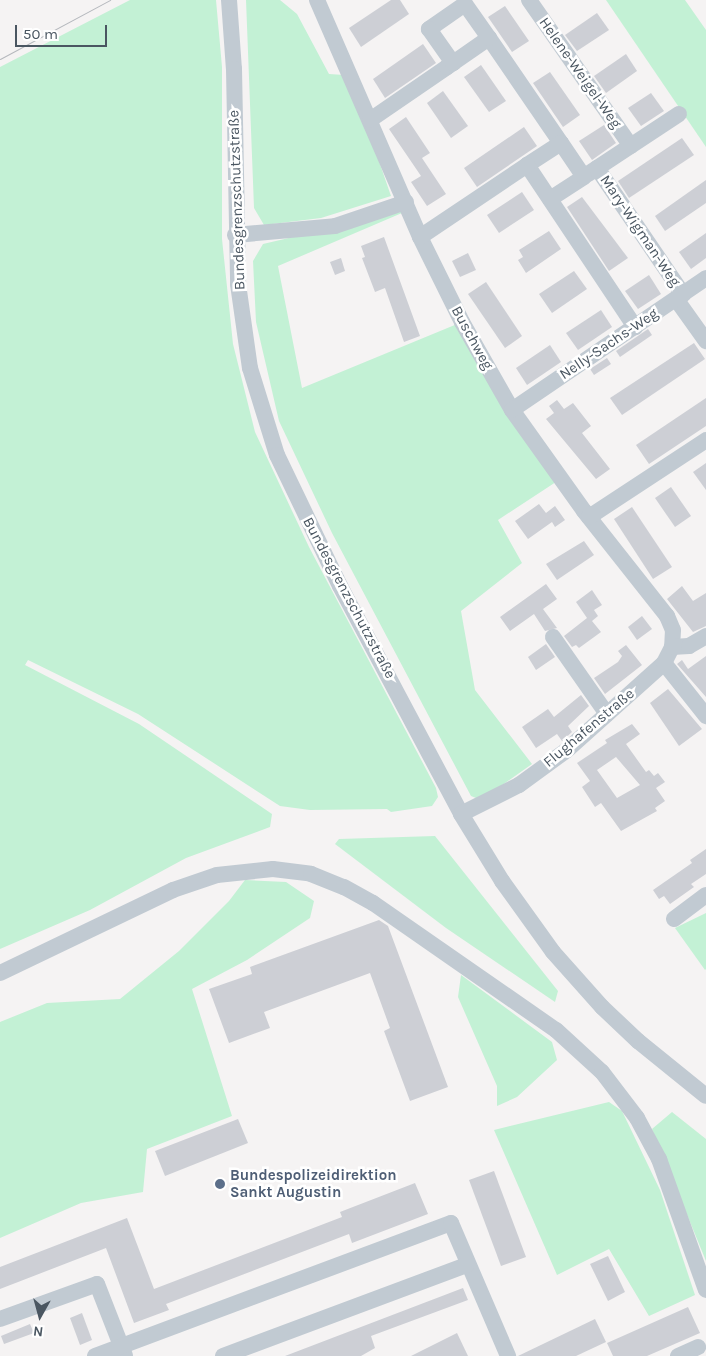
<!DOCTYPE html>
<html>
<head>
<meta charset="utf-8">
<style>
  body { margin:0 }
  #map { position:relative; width:706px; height:1356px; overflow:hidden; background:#f5f3f3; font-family:Karla,sans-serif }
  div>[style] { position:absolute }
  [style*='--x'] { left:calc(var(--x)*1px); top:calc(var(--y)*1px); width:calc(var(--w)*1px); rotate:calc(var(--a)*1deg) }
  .green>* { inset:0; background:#c3f1d5 }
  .building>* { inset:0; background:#cdcfd5 }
  .minor>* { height:16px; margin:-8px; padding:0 8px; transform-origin:8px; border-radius:8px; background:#c1cad2 }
  .tram>* { height:1px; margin:-0.5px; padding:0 0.5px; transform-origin:0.5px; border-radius:0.5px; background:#b5b8bd }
  .dots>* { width:14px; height:14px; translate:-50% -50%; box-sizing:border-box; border:2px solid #fff; border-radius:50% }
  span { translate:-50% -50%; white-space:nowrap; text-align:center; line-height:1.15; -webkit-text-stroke:5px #fff; paint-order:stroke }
  .street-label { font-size:15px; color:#4a5661 }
  .service-label { font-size:15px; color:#4e5e75; font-weight:700 }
  .left { translate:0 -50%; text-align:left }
  .north { position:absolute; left:15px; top:1291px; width:50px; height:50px; -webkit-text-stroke:4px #fff; paint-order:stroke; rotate:187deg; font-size:14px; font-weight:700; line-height:20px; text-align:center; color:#4a5661 }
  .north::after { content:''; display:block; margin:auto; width:18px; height:22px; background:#4a5661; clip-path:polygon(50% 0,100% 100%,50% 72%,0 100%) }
  .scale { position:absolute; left:15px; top:25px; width:92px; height:22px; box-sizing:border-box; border:2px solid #4a5661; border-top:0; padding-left:6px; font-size:15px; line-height:18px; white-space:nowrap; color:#4a5661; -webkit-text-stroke:4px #fff; paint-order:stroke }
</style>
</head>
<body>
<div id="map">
  <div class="green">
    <div style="clip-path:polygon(130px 0,216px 0,222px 67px,222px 239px,233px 344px,255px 432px,309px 547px,436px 788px,438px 797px,432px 806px,391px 812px,387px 809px,310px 810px,280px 806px,138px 714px,28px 660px,25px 665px,139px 724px,272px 814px,270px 827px,186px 858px,90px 910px,0 949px,0 67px)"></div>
    <div style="clip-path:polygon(246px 0,280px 0,297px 14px,329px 74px,344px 75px,372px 141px,391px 196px,321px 218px,264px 225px,254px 208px)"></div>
    <div style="clip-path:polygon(606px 0,685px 0,706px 30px,706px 147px)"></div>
    <div style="clip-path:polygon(409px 210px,278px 266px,302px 388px,462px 322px,562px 478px,498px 520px,522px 563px,461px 611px,475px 690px,532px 764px,481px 800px,471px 796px,332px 533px,279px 421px,256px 322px,253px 261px,263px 244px)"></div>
    <div style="clip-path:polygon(435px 836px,558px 991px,555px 1002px,446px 928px,335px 844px,339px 839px)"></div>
    <div style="clip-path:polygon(245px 880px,286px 882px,314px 901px,310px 918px,247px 960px,192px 989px,232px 1116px,147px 1149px,143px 1192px,81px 1203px,0 1238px,0 1022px,47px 1003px,120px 999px,179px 951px,229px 901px)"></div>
    <div style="clip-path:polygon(706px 913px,706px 969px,705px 970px,675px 928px)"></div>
    <div style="clip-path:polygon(461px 975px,552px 1042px,557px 1060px,517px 1097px,497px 1106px,497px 1086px,458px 997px)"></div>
    <div style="clip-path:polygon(609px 1102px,622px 1111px,660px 1190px,695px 1295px,649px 1316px,609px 1249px,557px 1275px,494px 1130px)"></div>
    <div style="clip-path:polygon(672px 1112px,706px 1139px,706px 1261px,652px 1129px)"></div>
  </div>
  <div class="building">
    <div style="clip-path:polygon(391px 0,400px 0,409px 14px,361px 47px,349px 28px)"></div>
    <div style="clip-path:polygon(505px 6px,529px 41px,512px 52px,488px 17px)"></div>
    <div style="clip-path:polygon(597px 13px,609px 30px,577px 51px,565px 35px)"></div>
    <div style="clip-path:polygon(423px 44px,436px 63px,385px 98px,373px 79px)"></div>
    <div style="clip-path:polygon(626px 54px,637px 71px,606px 93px,594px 76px)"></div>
    <div style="clip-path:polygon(481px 65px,506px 101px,489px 112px,464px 77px)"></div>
    <div style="clip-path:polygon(550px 72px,580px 115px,563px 127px,533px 83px)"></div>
    <div style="clip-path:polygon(443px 91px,468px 126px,451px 138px,427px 103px)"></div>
    <div style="clip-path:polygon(651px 93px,664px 111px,641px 126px,628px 108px)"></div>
    <div style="clip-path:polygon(406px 117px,430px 153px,422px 158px,446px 194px,427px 206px,411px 182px,421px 176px,389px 129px)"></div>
    <div style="clip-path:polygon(604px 125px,616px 143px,592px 160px,579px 141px)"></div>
    <div style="clip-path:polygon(524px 127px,537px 146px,477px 187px,464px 168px)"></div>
    <div style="clip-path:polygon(682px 138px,694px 155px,629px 198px,618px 181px)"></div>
    <div style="clip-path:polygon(706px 180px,706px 203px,665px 231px,655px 216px)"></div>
    <div style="clip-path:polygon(522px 192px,534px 210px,499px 233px,487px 215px)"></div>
    <div style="clip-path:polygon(582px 197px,628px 258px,609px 271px,567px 207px)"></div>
    <div style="clip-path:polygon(549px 231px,561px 249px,526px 273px,518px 260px,523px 257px,519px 250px)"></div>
    <div style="clip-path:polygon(706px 233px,706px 258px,691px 269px,679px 252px)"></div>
    <div style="clip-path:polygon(384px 237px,420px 336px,404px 342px,385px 288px,375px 292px,362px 258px,365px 257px,361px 246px)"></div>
    <div style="clip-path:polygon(468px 253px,476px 270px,460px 277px,452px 261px)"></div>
    <div style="clip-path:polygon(341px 258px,345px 271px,335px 275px,330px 262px)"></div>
    <div style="clip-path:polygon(574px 271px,587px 289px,552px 313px,539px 294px)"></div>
    <div style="clip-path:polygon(649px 275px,661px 294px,638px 309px,625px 291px)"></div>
    <div style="clip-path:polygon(486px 282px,522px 336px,505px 348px,468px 294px)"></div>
    <div style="clip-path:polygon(601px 310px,612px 327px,578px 350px,566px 333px)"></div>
    <div style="clip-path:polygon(648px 329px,652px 335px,620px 357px,616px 351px)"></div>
    <div style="clip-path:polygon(694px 343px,705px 359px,622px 415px,610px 398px)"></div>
    <div style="clip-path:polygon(550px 345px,561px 362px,527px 385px,516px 368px)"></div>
    <div style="clip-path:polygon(607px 358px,611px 364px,594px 375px,590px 369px)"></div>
    <div style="clip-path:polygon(706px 398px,706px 426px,649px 464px,636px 445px)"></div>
    <div style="clip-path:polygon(557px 400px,564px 409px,573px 403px,591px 426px,582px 433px,610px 469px,596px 479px,546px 419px,554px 413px,549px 406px)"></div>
    <div style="clip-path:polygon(706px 463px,706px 490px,693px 472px)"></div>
    <div style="clip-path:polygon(671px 487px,691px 516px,675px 527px,655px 498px)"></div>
    <div style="clip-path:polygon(539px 504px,546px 513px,555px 506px,565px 520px,555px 527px,552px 522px,528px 539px,515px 521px)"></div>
    <div style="clip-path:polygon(632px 507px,672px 567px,653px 579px,614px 519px)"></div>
    <div style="clip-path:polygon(584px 541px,594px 555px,557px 580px,546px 564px)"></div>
    <div style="clip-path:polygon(546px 584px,557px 599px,543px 609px,557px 628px,545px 631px,534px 614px,510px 631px,500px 617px)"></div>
    <div style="clip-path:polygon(682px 586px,693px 601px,706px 593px,706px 626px,693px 632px,667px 599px)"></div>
    <div style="clip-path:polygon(592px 590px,602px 605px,594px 610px,598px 616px,592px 621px,601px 632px,579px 648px,576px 645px,572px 647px,564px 636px,587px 618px,576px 602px)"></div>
    <div style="clip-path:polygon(642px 616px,652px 629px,637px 640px,628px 627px)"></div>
    <div style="clip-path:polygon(546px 644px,555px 657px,536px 670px,528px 657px)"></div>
    <div style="clip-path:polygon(626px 645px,642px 665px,605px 694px,594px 678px,618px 662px,622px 656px,618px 651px)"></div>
    <div style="clip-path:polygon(706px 656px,706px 697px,677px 664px,682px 660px,688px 669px)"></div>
    <div style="clip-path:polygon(668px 689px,702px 729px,679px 746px,650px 703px)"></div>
    <div style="clip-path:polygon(581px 695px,589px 706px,568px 726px,572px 732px,562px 741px,557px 734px,536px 748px,522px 727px,548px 709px,554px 717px)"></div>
    <div style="clip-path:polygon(evenodd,632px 724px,640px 734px,626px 744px,646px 772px,649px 770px,654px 776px,658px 773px,665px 782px,656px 788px,665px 801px,655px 808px,657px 811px,621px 831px,601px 803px,595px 807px,582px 787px,590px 781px,577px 763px,607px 743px,605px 740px,632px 724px,616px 757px,640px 785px,617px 798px,597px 770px,616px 757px)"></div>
    <div style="clip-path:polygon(706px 849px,706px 874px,691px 884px,694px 887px,670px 904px,664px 896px,659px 899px,653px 890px,692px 863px,690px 860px)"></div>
    <div style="clip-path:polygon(379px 920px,388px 926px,448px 1087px,410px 1101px,384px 1031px,390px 1028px,370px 973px,264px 1012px,270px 1028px,229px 1043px,209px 989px,252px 974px,250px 967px)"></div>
    <div style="clip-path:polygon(238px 1119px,248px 1143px,165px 1176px,155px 1151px)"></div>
    <div style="clip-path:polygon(494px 1171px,526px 1257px,501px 1266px,469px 1180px)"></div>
    <div style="clip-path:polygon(415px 1183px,428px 1214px,352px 1243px,349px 1234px,166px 1304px,169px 1310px,134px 1323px,106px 1248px,0 1289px,0 1267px,127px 1218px,154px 1289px,342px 1217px,340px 1212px)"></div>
    <div style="clip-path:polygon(608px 1256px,625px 1292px,608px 1301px,590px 1264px)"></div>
    <div style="clip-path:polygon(463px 1288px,468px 1300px,371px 1336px,375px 1348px,361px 1356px,285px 1356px)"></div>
    <div style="clip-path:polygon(688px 1307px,700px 1333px,647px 1356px,613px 1356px,607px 1343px)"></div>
    <div style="clip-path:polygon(82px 1313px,92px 1340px,80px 1345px,70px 1318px)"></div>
    <div style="clip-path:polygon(595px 1319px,606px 1342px,576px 1356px,518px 1356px)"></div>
    <div style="clip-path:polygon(30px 1324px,34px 1333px,4px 1344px,1px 1336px)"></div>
    <div style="clip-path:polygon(457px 1333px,468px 1356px,411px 1356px)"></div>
  </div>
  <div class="minor">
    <div style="--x:229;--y:0;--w:69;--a:85.9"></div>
    <div style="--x:234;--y:69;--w:215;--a:88.9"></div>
    <div style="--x:238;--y:284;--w:85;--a:81.9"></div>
    <div style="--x:250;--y:368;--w:91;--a:72.8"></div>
    <div style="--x:277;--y:455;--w:145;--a:64.3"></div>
    <div style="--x:340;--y:586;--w:258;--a:62"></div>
    <div style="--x:461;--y:814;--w:79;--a:58.5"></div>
    <div style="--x:502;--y:881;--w:87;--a:54.3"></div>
    <div style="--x:553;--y:952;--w:74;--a:48.3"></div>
    <div style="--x:602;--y:1007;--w:50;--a:43.4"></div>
    <div style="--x:638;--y:1041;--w:87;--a:39"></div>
    <div style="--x:317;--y:0;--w:258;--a:66.5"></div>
    <div style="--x:420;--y:237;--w:95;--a:63.7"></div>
    <div style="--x:462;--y:322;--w:101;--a:60.4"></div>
    <div style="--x:512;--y:410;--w:124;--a:54.5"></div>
    <div style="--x:584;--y:511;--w:134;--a:51.7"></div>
    <div style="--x:667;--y:616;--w:15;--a:67"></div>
    <div style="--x:673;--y:630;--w:17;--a:93"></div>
    <div style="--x:529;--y:0;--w:178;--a:55.1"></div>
    <div style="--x:489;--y:38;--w:127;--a:55.6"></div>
    <div style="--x:370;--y:120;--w:93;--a:-34.5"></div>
    <div style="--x:447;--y:67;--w:7;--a:-34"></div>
    <div style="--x:453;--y:63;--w:44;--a:-34.8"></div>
    <div style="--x:489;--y:38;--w:42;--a:-125.2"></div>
    <div style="--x:465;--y:4;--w:44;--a:145.2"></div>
    <div style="--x:429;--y:29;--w:42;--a:54.8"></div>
    <div style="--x:597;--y:168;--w:153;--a:55.7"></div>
    <div style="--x:588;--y:174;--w:109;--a:-33.4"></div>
    <div style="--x:550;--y:199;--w:40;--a:-32.9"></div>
    <div style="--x:584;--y:177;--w:41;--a:-124.1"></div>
    <div style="--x:561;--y:143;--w:40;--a:147.1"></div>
    <div style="--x:527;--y:165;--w:195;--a:56.3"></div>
    <div style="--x:235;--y:235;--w:100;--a:-5.1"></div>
    <div style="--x:335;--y:226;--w:75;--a:-18.7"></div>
    <div style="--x:420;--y:237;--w:129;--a:-33.9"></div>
    <div style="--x:676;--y:299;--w:52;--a:54.5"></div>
    <div style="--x:512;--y:410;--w:235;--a:-34.2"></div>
    <div style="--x:589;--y:517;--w:140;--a:-33.3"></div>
    <div style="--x:553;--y:637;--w:94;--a:55"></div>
    <div style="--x:664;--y:663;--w:68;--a:51.6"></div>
    <div style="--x:461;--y:814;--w:65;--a:-26.6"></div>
    <div style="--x:519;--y:785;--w:59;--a:-36.1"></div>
    <div style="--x:567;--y:750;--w:130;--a:-41.9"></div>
    <div style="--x:664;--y:663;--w:18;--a:-63"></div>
    <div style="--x:672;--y:647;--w:17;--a:-3"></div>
    <div style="--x:689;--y:646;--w:20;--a:-30"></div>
    <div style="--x:674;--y:919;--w:40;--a:-37"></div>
    <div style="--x:0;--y:973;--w:192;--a:-25.6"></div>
    <div style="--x:173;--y:890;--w:46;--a:-18.8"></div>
    <div style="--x:217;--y:875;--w:56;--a:-6.1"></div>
    <div style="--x:273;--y:869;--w:38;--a:7"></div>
    <div style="--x:311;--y:874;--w:35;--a:22"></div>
    <div style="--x:344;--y:887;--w:33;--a:29"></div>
    <div style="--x:373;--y:903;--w:223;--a:34.8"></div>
    <div style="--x:556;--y:1030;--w:62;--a:42.4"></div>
    <div style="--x:602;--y:1072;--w:58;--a:52.7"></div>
    <div style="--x:637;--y:1118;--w:47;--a:61.8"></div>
    <div style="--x:659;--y:1159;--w:139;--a:70.3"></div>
    <div style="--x:0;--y:1319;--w:103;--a:-19.8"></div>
    <div style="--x:97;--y:1284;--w:77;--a:68.7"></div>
    <div style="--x:95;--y:1356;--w:380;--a:-20.5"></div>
    <div style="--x:451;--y:1223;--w:145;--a:66.8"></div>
    <div style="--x:223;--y:1356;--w:260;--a:-20.5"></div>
    <div style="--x:678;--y:1356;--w:22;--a:-24"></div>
  </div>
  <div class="tram">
    <div style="--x:0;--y:59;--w:125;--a:-28.2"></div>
  </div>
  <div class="dots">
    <div style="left:220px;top:1184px;background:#5c6f8a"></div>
  </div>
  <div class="street-label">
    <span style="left:580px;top:73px;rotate:55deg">Helene-Weigel-Weg</span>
    <span style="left:237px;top:200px;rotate:-92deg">Bundesgrenzschutzstraße</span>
    <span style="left:640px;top:231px;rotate:56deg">Mary-Wigman-Weg</span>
    <span style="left:472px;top:338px;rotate:61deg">Buschweg</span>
    <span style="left:609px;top:344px;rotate:-34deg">Nelly-Sachs-Weg</span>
    <span style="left:349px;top:598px;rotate:62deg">Bundesgrenzschutzstraße</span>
    <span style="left:589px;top:728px;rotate:-40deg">Flughafenstraße</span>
  </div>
  <div class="service-label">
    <span class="left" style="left:230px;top:1184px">Bundespolizeidirektion<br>Sankt Augustin</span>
  </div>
  <div class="north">N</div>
  <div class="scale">50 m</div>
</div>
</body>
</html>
